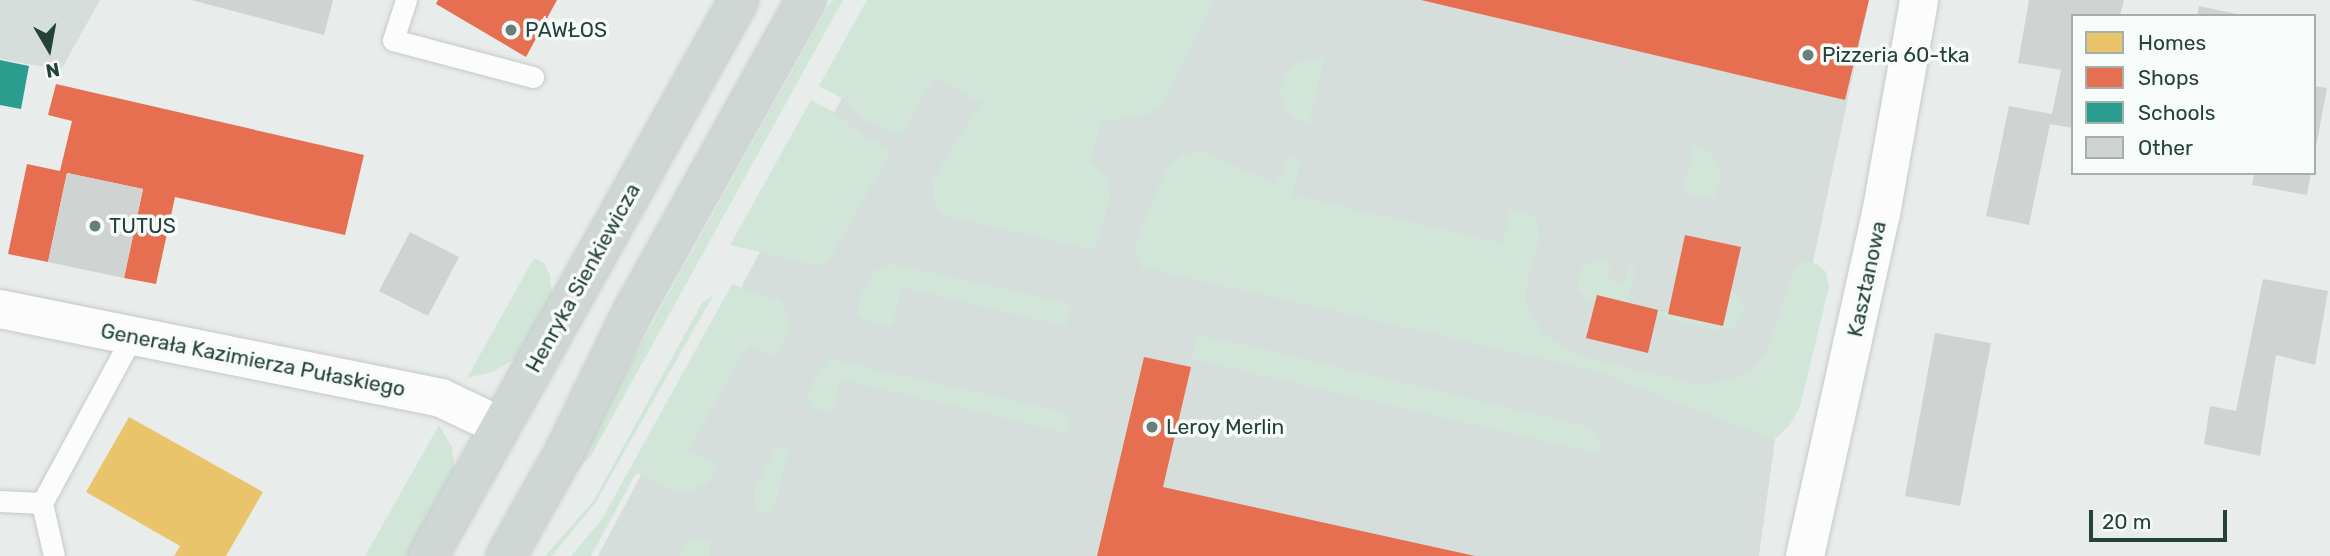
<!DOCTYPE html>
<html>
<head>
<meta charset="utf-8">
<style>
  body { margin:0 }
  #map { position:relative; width:2330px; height:556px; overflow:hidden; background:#e8edeb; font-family:Rubik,sans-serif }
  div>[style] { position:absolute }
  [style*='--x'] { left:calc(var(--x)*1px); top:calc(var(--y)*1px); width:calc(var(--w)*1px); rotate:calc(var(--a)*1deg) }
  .built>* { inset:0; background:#d6dedb }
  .green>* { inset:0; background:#d1e6d8 }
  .homes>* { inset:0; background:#e9c46a }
  .shops>* { inset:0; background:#e76f51 }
  .schools>* { inset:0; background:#2a9d8f }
  .building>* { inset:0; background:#cfd4d2 }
  .roads { filter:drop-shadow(0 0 2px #c5cac8) drop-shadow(0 0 2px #c5cac8) }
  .service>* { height:21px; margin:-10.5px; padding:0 10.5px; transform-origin:10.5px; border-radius:10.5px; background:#fcfcfc }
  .minor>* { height:38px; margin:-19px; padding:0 19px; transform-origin:19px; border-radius:19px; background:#fcfcfc }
  .primary>* { height:38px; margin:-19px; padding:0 19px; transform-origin:19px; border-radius:19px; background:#cfd7d5 }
  .dots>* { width:19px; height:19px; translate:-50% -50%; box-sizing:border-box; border:4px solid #f7fbf9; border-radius:50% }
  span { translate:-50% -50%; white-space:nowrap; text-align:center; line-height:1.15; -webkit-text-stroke:7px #f7fbf9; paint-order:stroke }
  .poi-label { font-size:21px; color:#24423a }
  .left { translate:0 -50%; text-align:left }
  .street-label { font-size:21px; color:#24423a }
  .legend { position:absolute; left:2071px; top:14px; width:245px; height:161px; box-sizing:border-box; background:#f7fbf9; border:2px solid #a3b1ad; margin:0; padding:9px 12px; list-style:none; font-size:21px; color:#24423a }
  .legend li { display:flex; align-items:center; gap:14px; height:35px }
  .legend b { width:35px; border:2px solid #a3b1ad }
  .north { position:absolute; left:14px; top:14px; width:70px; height:70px; -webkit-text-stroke:5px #f7fbf9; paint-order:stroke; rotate:170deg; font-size:19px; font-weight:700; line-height:28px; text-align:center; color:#24423a }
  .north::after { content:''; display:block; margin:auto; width:24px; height:32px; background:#24423a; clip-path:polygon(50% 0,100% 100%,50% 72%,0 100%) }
  .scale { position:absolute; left:2089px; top:510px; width:138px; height:32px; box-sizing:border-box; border:4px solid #24423a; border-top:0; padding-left:9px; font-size:21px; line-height:24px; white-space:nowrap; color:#24423a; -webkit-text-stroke:5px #f7fbf9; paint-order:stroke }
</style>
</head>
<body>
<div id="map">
  <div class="built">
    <div style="clip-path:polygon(0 0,100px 0,61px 70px,0 59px)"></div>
    <div style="clip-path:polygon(894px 0,1869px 0,1775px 440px,1759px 556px,598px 556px)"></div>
  </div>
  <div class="green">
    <div style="clip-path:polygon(832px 0,843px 0,592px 454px,563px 485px)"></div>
    <div style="clip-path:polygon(867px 0,1215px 0,1161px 108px,1145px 115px,1101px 122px,1090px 162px,1105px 176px,1111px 195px,1094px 250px,944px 216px,934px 202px,933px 180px,981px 103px,934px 77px,900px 136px,867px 121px,844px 99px,819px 86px)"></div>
    <div style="clip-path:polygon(1324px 58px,1309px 124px,1296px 119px,1286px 109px,1280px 94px,1281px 85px,1289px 69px,1297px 63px)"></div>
    <div style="clip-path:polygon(811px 100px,834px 112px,860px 134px,892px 150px,831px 257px,818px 266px,730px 245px)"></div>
    <div style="clip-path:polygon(1695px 144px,1710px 152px,1720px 170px,1721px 178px,1714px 199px,1682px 192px)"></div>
    <div style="clip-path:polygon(1205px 152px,1275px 184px,1290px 156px,1300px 162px,1292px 195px,1502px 243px,1510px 210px,1531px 214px,1537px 222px,1539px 237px,1525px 291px,1527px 306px,1541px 331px,1565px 350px,1583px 357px,1697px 384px,1729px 381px,1751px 371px,1767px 353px,1794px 272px,1804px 261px,1817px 264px,1826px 272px,1829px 287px,1800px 406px,1791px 423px,1778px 437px,1769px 438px,1596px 371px,1141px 267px,1136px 254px,1137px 240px,1166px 169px,1181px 154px)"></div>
    <div style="clip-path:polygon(534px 258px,544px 263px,550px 275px,553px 302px,517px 358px,492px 372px,467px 378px)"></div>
    <div style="clip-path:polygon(1605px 260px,1611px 261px,1607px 278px,1624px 283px,1628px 265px,1635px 267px,1628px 304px,1723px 326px,1731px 291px,1743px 300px,1743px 317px,1732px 328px,1717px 330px,1588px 299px,1578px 288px,1580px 271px,1589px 262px)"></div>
    <div style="clip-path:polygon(892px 264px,1064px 302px,1072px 305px,1065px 326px,901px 287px,893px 324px,889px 327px,864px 320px,858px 313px,857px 301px,876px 270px)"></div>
    <div style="clip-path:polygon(732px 284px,780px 301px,789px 319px,789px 333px,774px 357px,748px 344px,689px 449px,718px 465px,708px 482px,692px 491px,676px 491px,636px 473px,591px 556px,571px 556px,602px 519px)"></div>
    <div style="clip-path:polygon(714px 294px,596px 502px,552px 556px,545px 556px,594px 500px,702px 303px)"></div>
    <div style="clip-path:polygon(1202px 335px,1581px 425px,1593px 430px,1599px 439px,1599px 450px,1596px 453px,1192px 359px,1197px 336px)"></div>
    <div style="clip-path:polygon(829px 359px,1064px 412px,1071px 420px,1069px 430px,1065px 432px,840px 379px,834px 409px,829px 413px,810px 406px,806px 393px)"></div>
    <div style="clip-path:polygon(439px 425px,452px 447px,455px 468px,412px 556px,365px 556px)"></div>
    <div style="clip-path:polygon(784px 447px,788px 449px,773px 514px,759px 510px,753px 501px,754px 491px,774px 451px)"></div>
    <div style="clip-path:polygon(695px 538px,711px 542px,710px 556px,680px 556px,687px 543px)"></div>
  </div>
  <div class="homes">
    <div style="clip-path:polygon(129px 417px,263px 492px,226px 556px,174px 556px,180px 546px,86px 492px)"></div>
  </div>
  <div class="shops">
    <div style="clip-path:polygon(438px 0,557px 0,526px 57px,436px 4px)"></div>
    <div style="clip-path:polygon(1421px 0,1869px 0,1845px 100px)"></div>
    <div style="clip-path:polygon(56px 84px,364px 155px,345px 235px,175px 197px,156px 284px,124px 278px,143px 189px,67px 173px,48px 262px,8px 254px,27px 164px,60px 171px,72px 121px,48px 115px)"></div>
    <div style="clip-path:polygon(1685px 235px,1741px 247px,1723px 326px,1668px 314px)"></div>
    <div style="clip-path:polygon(1597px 295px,1658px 310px,1648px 353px,1586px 338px)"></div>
    <div style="clip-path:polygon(1144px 357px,1191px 367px,1163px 487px,1475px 556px,1097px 556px)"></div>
  </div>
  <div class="schools">
    <div style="clip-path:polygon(0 60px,29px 66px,21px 109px,0 105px)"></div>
  </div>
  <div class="building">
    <div style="clip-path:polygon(191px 0,333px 0,324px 35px)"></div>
    <div style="clip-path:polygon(2029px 0,2124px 0,2120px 16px,2073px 16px,2073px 128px,2050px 124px,2029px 225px,1986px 216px,2009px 106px,2052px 114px,2061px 70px,2018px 63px)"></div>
    <div style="clip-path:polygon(2199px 6px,2241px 15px,2241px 16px,2197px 16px)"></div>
    <div style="clip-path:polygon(2314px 86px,2327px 88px,2316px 147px,2314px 147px)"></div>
    <div style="clip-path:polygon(67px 173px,143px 189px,124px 278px,48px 262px)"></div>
    <div style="clip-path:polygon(2254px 173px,2311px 173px,2307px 195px,2252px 185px)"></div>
    <div style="clip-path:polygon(410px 232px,459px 257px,428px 316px,379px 291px)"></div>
    <div style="clip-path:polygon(2263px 279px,2328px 291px,2315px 365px,2276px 355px,2260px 456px,2204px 444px,2210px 406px,2236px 411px)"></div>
    <div style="clip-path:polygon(1935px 333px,1991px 343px,1960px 506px,1905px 496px)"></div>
  </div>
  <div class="roads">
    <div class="service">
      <div style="--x:406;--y:0;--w:42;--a:108"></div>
      <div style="--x:393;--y:40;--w:145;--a:14.8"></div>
      <div style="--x:0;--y:501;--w:42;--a:2.7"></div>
      <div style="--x:54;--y:556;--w:54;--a:-102.8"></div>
      <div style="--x:42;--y:503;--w:191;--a:-61.6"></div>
    </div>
    <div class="minor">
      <div style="--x:0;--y:309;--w:450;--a:11.4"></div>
      <div style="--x:441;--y:398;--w:65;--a:25.4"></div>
      <div style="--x:1805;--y:556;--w:350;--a:-77.5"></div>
      <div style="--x:1881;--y:214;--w:217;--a:-79.9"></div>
    </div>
    <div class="primary">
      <div style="--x:428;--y:556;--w:637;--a:-60.78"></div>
      <div style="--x:506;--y:556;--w:118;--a:-60.6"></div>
      <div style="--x:564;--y:453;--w:156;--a:-64.1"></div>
      <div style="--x:632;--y:313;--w:358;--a:-60.9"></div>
    </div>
  </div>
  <div class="dots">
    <div style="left:511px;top:30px;background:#697e78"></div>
    <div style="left:1808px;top:55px;background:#697e78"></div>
    <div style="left:95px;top:226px;background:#697e78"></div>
    <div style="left:1152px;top:427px;background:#697e78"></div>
  </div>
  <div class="poi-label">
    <span class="left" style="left:525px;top:30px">PAWŁOS</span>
    <span class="left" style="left:1822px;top:55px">Pizzeria 60-tka</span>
    <span class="left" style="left:109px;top:226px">TUTUS</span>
    <span class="left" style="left:1166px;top:427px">Leroy Merlin</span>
  </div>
  <div class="street-label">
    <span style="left:583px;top:278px;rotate:-61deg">Henryka Sienkiewicza</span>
    <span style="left:1867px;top:279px;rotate:-78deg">Kasztanowa</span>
    <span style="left:253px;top:360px;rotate:11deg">Generała Kazimierza Pułaskiego</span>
  </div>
  <ul class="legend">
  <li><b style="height:19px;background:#e9c46a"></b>Homes</li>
  <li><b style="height:19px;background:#e76f51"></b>Shops</li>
  <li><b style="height:19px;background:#2a9d8f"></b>Schools</li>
  <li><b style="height:19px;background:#cfd4d2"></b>Other</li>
  </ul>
  <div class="north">N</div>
  <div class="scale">20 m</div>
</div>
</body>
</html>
